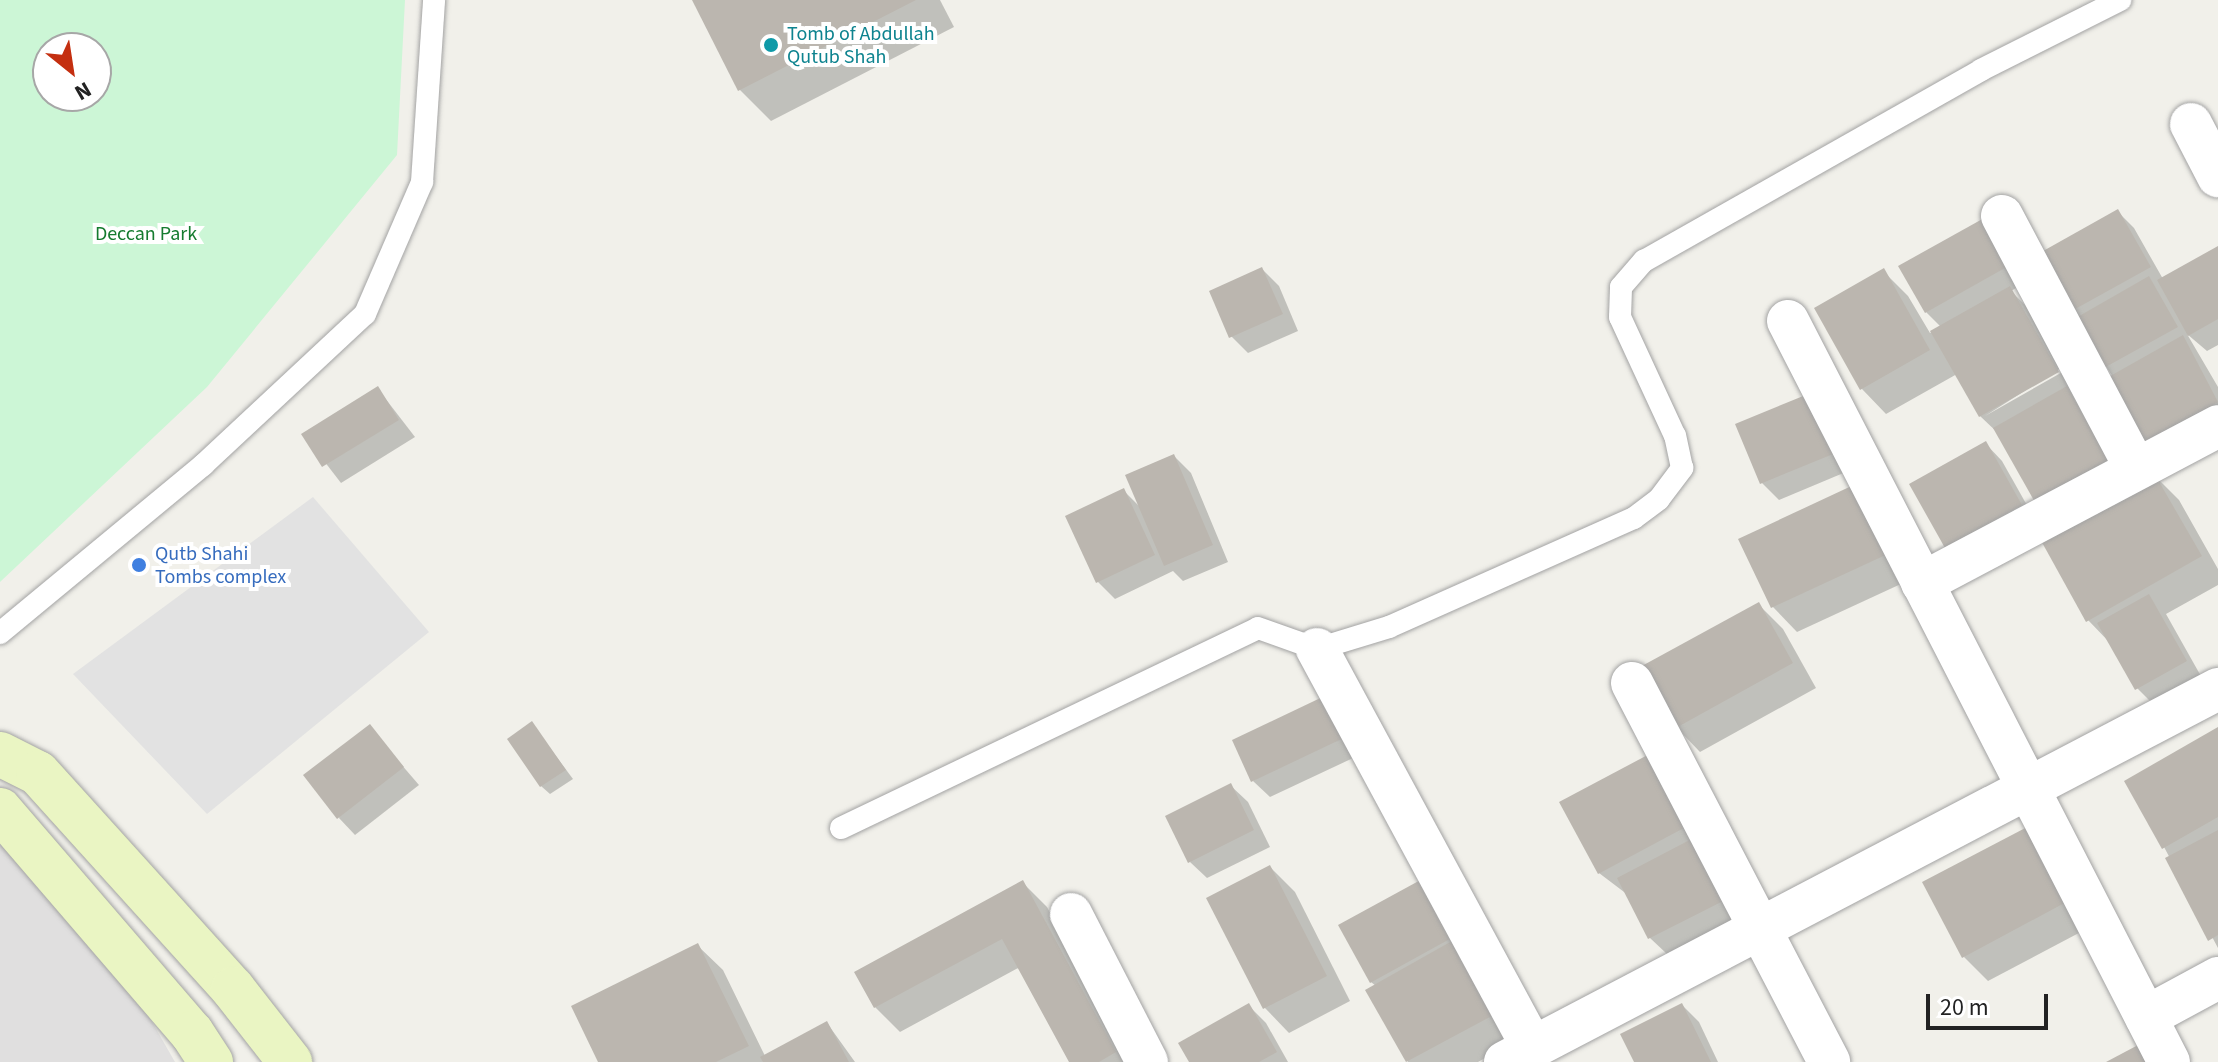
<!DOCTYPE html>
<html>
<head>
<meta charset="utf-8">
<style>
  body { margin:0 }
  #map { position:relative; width:2218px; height:1062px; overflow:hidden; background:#f1f0ea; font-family:"Source Sans 3",sans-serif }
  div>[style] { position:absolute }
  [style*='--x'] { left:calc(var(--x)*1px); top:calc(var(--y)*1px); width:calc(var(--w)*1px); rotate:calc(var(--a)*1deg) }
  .residential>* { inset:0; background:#e0dfdf }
  .park>* { inset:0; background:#ccf6d6 }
  .parking>* { inset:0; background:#e2e2e2 }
  .shadow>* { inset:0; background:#0003 }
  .building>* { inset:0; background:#bbb6af }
  .roads { filter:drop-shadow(0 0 2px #a3a3a3) drop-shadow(0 0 2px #a3a3a3) }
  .lane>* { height:22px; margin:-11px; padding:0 11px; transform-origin:11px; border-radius:11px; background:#fff }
  .street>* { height:42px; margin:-21px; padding:0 21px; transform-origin:21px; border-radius:21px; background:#fff }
  .secondary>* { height:44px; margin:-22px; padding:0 22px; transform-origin:22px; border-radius:22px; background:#eaf5c3 }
  .dots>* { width:22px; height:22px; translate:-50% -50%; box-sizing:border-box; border:4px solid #fff; border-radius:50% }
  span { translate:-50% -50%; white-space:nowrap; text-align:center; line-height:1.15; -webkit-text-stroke:8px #fff; paint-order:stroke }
  .culture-label { font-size:20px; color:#0d838f }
  .left { translate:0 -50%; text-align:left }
  .park-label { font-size:20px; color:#157b2f }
  .shop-label { font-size:20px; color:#366cbe }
  .north { position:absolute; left:32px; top:32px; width:80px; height:80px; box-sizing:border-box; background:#fff; border:2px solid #a7a7a7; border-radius:50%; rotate:150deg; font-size:22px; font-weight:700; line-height:32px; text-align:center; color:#222 }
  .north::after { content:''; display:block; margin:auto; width:28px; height:36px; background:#c42f10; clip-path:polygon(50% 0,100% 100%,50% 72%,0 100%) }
  .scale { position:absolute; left:1926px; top:994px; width:122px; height:36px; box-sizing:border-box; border:4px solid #222; border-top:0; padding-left:10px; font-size:24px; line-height:28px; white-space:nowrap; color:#222; -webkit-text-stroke:6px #fff; paint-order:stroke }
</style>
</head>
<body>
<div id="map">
  <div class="residential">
    <div style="clip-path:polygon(0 837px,129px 982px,175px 1062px,0 1062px)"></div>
  </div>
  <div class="park">
    <div style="clip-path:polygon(evenodd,0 0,405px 0,397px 155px,207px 387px,0 582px,0 0,48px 48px,96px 48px,96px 96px,48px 96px,48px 48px)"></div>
  </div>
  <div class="parking">
    <div style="clip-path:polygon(313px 497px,429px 632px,207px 814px,73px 674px)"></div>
  </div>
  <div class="shadow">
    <div style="clip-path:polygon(694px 0,940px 0,954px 27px,771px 121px,740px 90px)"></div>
    <div style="clip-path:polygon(2117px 211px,2134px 228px,2163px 279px,2218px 248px,2218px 345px,2207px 351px,2187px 334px,2218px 387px,2218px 428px,2113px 377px,2070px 312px)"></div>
    <div style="clip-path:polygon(1985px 219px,2028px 281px,2011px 291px,2034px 314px,2064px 366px,1985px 416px,2066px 370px,2125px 480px,2000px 435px,1980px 416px,1957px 374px,1886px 414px,1862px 389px,1883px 271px,1908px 296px,1930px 333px,1941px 327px,1926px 312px)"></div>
    <div style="clip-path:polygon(1262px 269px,1279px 286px,1298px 331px,1248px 353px,1231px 336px)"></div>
    <div style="clip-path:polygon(378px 389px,415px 437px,341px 483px,304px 435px)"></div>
    <div style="clip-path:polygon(1812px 394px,1853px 469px,1779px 500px,1762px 483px)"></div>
    <div style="clip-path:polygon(1986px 444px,2002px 461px,2037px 523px,1964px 564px)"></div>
    <div style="clip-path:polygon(1174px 456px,1191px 473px,1228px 562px,1183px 581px,1173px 571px,1115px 599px,1098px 582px,1123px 490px,1142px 509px)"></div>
    <div style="clip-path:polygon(2154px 475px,2179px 500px,2218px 569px,2218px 585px,2166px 614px,2202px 678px,2154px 705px,2137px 688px,2112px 645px,2088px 620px)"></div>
    <div style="clip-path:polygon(1859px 484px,1916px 577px,1797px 632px,1773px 607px,1741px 540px)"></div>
    <div style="clip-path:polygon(1759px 605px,1783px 629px,1816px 688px,1700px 752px,1676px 727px)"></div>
    <div style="clip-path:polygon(1349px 712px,1368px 751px,1270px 797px,1253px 781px)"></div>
    <div style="clip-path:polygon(532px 724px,573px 779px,550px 794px,541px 786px)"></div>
    <div style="clip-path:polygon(369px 727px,419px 785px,355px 835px,339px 818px)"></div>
    <div style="clip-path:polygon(2218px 730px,2218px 948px,2164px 847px)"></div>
    <div style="clip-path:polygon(1657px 752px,1750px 912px,1667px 954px,1650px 938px,1628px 895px,1599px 873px)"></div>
    <div style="clip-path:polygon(1231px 786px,1248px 802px,1270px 847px,1207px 878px,1190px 862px)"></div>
    <div style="clip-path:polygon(2030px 828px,2094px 925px,1988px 981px,1964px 957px)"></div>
    <div style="clip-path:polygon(1270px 867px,1295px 892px,1350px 1001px,1289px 1033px,1265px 1008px)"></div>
    <div style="clip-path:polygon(1426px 880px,1524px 1036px,1478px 1062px,1408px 1062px,1368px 991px,1376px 986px,1371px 982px)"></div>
    <div style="clip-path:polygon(1022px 882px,1047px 907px,1131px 1062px,1071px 1062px,1020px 967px,900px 1032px,875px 1007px)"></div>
    <div style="clip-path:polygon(698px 946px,723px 970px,765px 1056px,827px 1023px,855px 1062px,600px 1062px)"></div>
    <div style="clip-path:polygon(1682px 1005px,1699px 1022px,1718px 1062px,1636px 1062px)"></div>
    <div style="clip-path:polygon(1249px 1006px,1266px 1023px,1288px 1062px,1191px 1062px)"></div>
  </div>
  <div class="building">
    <div style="clip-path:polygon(692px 0,916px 0,738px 91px)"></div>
    <div style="clip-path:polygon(2118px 209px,2151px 267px,2068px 313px,2036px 255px)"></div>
    <div style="clip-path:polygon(1986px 217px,2012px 264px,1925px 313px,1898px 266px)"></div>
    <div style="clip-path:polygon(2218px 246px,2218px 319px,2188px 336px,2157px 280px)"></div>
    <div style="clip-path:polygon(1262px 267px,1283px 314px,1229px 338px,1209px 291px)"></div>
    <div style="clip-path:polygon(1884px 268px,1930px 350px,1860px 390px,1814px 308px)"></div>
    <div style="clip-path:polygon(2149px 276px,2178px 327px,2102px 369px,2074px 319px)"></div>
    <div style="clip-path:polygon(2010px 286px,2059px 372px,1979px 417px,1930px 331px)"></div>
    <div style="clip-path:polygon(2183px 335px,2218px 402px,2142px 445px,2105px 379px)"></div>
    <div style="clip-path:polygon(378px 386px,399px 420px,322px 467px,301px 434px)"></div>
    <div style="clip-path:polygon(2067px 386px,2109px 462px,2036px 504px,1993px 428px)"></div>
    <div style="clip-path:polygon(1813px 392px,1838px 452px,1760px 484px,1735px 424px)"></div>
    <div style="clip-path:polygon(1986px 441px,2022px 505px,1945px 548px,1909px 484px)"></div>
    <div style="clip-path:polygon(1174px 454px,1213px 545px,1164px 566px,1125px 475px)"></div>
    <div style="clip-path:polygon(2154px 473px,2202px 556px,2086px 622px,2039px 537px)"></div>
    <div style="clip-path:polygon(1860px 482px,1892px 552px,1771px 608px,1738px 539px)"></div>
    <div style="clip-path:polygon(1124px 488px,1155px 555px,1096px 583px,1065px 516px)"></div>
    <div style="clip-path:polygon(2149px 594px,2187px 661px,2135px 690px,2097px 623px)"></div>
    <div style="clip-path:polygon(1759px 602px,1793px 663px,1674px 729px,1640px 667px)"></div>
    <div style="clip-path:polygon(1333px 692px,1352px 734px,1251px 782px,1232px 740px)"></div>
    <div style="clip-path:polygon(532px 721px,566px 770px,540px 787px,507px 739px)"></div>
    <div style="clip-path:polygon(370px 724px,404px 767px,337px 819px,303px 775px)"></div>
    <div style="clip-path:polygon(2218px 727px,2218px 817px,2162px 849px,2124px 781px)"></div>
    <div style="clip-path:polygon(1657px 750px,1695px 822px,1598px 874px,1559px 802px)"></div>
    <div style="clip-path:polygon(1231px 783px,1254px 830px,1188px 863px,1165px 816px)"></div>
    <div style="clip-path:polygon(2031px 825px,2070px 900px,1962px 958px,1922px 882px)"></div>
    <div style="clip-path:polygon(2218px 830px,2218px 935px,2208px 941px,2165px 858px)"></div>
    <div style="clip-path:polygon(1703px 833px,1735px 895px,1648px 939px,1617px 878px)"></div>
    <div style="clip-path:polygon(1270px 865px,1327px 976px,1263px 1009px,1206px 898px)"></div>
    <div style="clip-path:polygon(1426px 877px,1457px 935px,1370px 983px,1338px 925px)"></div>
    <div style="clip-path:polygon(1023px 880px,1116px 1052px,1099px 1062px,1069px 1062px,1002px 939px,874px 1008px,854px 972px)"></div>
    <div style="clip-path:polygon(1459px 937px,1501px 1011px,1406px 1062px,1365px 990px)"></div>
    <div style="clip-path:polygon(698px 943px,749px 1046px,716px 1062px,598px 1062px,571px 1006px)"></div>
    <div style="clip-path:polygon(1249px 1003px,1277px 1052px,1259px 1062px,1189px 1062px,1178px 1043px)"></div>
    <div style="clip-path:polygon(1682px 1003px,1711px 1062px,1634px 1062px,1620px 1034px)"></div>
    <div style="clip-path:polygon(827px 1021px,849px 1062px,763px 1062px,760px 1057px)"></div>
    <div style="clip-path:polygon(2140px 1044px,2149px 1062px,2106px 1062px)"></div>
  </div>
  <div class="roads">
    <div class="lane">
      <div style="--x:0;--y:633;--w:264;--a:-39.6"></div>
      <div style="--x:203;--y:465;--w:221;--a:-43"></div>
      <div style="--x:365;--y:314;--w:144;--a:-66.6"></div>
      <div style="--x:422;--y:182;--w:182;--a:-86.2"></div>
      <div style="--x:841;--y:828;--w:462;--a:-25.6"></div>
      <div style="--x:1258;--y:628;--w:63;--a:19.6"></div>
      <div style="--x:1317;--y:649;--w:75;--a:-17"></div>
      <div style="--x:1389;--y:627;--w:268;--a:-24"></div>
      <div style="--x:1634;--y:518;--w:31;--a:-37"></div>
      <div style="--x:1659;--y:499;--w:39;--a:-53"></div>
      <div style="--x:1682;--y:468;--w:33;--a:-102"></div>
      <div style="--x:1675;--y:436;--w:131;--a:-114.8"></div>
      <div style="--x:1620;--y:317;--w:30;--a:-88"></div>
      <div style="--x:1621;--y:287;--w:35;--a:-49"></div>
      <div style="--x:1644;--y:261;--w:387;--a:-29.5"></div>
      <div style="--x:1981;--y:70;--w:156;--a:-26.7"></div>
    </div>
    <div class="street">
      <div style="--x:2191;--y:124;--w:59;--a:62.6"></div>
      <div style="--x:2002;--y:216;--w:286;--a:62.1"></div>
      <div style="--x:1788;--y:321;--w:833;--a:62.79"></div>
      <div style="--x:1922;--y:583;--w:335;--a:-27.9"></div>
      <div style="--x:1317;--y:649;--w:454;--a:61.6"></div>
      <div style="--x:1632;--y:683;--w:427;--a:62.5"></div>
      <div style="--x:1071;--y:914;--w:166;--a:62.8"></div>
      <div style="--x:2146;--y:1017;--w:82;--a:-28.4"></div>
      <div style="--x:1505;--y:1062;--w:805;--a:-27.62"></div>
    </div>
    <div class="secondary">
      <div style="--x:0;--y:754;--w:42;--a:26.6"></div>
      <div style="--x:38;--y:773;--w:291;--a:47.9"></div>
      <div style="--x:233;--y:989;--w:93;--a:52"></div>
      <div style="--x:0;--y:810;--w:294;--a:49.3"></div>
      <div style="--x:192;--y:1033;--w:35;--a:57"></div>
    </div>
  </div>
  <div class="dots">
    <div style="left:771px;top:45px;background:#0f9aa8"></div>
    <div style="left:139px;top:565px;background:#3f7fe0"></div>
  </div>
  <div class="culture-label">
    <span class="left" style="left:787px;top:46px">Tomb of Abdullah<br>Qutub Shah</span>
  </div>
  <div class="park-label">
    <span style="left:146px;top:234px">Deccan Park</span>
  </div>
  <div class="shop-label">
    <span class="left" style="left:155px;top:566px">Qutb Shahi<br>Tombs complex</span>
  </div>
  <div class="north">N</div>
  <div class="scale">20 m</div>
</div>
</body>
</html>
